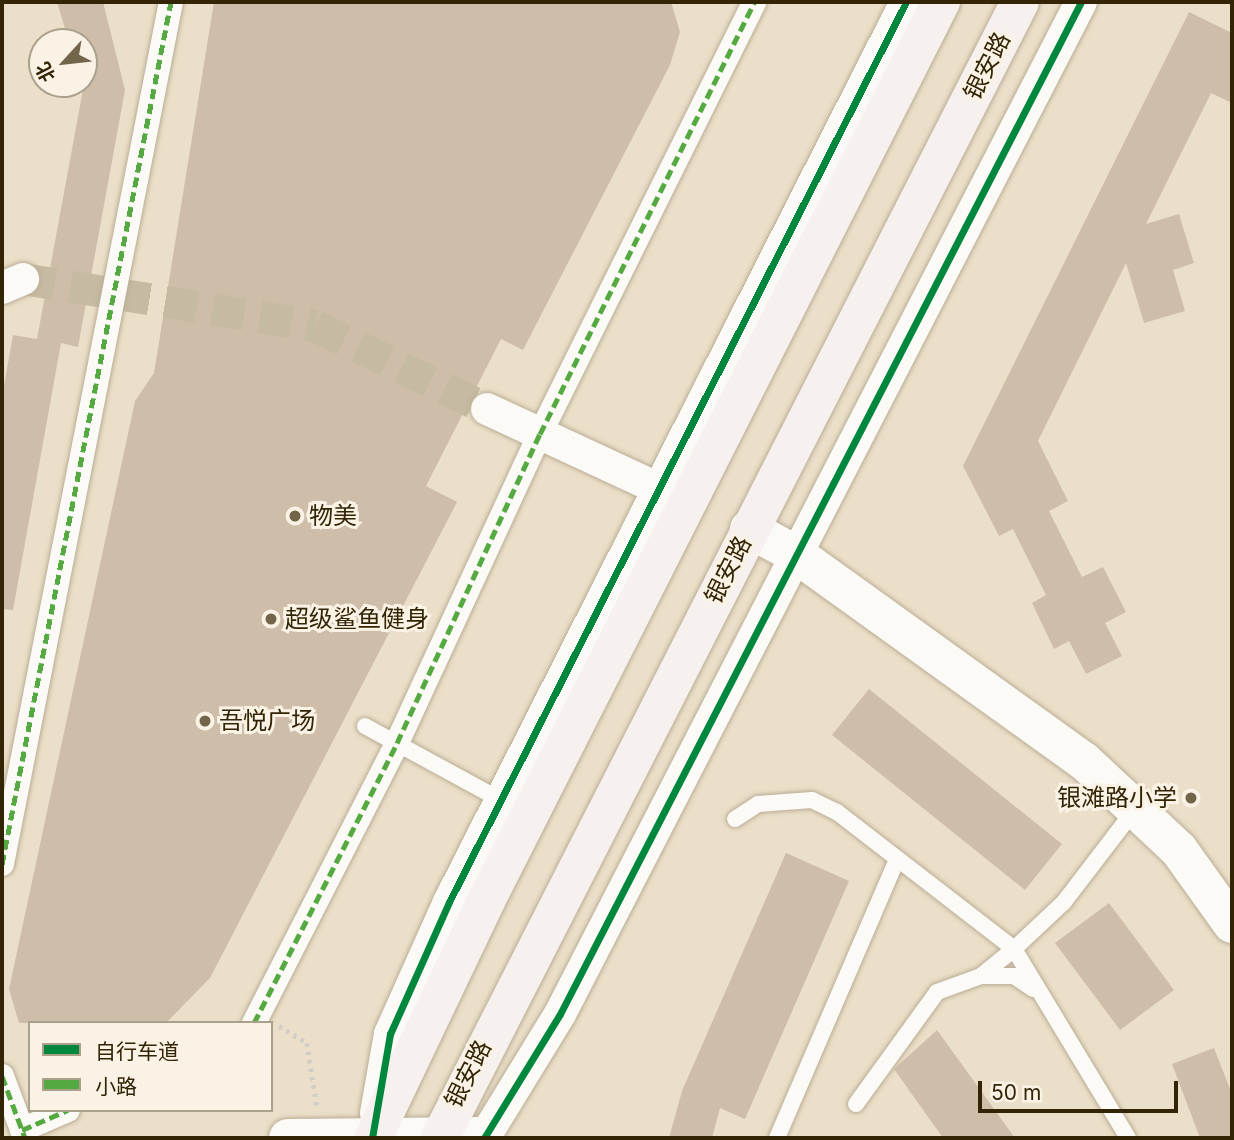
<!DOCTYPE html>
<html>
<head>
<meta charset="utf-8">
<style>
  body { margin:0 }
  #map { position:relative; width:1234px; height:1140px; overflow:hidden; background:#ebdfc9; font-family:Inter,"Noto Sans SC",sans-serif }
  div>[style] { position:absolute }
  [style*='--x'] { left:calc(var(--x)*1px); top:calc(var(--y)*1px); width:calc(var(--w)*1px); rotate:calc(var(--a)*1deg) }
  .building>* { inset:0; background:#cebda9 }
  .minor-tunnel>* { height:32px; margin-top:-16px; transform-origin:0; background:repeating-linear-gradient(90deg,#c6baa2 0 32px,transparent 0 48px) }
  .path>* { height:4.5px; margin-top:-2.25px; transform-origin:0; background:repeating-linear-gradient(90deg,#d2cec6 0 3.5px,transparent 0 8.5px) }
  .roads { filter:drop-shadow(0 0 2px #baad95) drop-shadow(0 0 2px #baad95) }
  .service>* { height:16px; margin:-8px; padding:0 8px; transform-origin:8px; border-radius:8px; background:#fcfaf7 }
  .pedestrian>* { height:24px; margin:-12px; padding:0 12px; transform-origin:12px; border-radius:12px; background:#fcfaf7 }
  .minor>* { height:32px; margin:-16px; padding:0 16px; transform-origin:16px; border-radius:16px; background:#fcfaf7 }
  .tertiary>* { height:38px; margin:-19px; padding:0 19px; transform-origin:19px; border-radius:19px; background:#fcfaf7 }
  .primary>* { height:38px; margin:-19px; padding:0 19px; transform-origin:19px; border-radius:19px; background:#f6f1ee }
  .quiet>* { height:5px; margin-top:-2.5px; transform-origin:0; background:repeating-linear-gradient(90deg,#54aa40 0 10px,transparent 0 15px) }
  .cycleway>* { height:7px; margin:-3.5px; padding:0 3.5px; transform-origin:3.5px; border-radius:3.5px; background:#00873e }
  .dots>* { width:19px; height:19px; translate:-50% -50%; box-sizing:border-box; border:4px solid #faf2e5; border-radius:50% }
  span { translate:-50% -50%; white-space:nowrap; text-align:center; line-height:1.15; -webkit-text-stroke:6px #faf2e5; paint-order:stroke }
  .street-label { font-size:24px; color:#322405 }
  .poi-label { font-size:24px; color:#322405 }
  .left { translate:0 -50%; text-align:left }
  .right { translate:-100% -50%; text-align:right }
  .frame { position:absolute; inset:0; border:4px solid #322405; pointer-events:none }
  .legend { position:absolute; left:28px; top:1021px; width:245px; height:91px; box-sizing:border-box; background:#faf2e5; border:2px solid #aaa08b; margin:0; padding:9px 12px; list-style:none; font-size:21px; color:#322405 }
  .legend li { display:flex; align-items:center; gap:14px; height:35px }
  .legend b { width:35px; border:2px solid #aaa08b }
  .north { position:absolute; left:28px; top:28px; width:70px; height:70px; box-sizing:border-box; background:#faf2e5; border:2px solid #aaa08b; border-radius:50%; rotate:243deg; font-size:19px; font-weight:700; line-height:28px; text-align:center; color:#322405 }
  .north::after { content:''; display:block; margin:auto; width:24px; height:32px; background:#73654a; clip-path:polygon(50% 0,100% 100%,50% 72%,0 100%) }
  .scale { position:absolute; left:978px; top:1081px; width:200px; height:32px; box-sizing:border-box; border:4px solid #322405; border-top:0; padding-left:9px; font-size:21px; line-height:24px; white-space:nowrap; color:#322405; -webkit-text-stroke:5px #faf2e5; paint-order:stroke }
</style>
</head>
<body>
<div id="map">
  <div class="building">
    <div style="clip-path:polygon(57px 2px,103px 2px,125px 90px,78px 347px,61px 343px,13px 610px,2px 609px,2px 397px,13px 335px,37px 339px,84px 84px,84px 42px,69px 42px)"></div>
    <div style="clip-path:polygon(214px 2px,671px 2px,680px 32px,670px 65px,523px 350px,501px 339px,426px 486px,457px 502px,210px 978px,166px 1023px,19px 1023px,9px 989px,135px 401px,154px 373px)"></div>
    <div style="clip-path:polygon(1189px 12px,1232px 33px,1232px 103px,1211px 93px,1146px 224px,1179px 214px,1194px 263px,1173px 270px,1185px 311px,1144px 323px,1126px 263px,1038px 441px,1068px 501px,1049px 511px,1082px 577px,1103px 567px,1126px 612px,1105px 623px,1122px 656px,1086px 674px,1069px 641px,1054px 649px,1032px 603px,1046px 595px,1013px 529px,999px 536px,963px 466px)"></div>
    <div style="clip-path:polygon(869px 689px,1062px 844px,1025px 890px,832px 735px)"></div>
    <div style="clip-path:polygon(786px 853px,849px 881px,745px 1119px,720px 1108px,712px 1138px,669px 1138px,682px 1091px)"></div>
    <div style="clip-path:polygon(1109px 903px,1174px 990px,1120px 1030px,1055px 943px)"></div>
    <div style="clip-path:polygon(937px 1030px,1015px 1138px,943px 1138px,894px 1069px)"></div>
    <div style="clip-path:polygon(1214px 1048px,1232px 1094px,1232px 1138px,1200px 1138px,1172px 1064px)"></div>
  </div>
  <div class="minor-tunnel">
    <div style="--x:23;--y:279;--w:296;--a:9.1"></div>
    <div style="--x:315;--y:326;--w:191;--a:25.8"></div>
  </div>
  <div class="path">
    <div style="--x:279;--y:1026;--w:33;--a:31"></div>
    <div style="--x:307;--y:1043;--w:64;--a:81"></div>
  </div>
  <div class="roads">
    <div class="service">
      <div style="--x:365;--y:726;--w:155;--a:28.6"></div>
      <div style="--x:735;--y:819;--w:27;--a:-33"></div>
      <div style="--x:758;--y:804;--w:54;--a:-4.2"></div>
      <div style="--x:812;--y:800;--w:28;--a:26"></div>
      <div style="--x:837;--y:812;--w:224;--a:37.7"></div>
      <div style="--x:1014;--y:949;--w:221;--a:58.9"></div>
      <div style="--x:981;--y:976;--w:33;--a:0"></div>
      <div style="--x:1014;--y:976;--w:23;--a:34"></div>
      <div style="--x:856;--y:1104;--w:138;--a:-54.1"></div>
      <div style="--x:937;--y:992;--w:47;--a:-20"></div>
      <div style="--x:981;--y:976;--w:43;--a:-39.3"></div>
      <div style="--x:1014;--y:949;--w:69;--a:-43.2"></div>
      <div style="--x:1064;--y:902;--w:117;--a:-52.6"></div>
      <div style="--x:777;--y:1138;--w:304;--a:-66.7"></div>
    </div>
    <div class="pedestrian">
      <div style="--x:2;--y:864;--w:878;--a:-78.91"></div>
      <div style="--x:254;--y:1023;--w:314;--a:-62.9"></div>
      <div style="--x:397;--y:743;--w:340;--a:-65.2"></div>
      <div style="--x:540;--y:434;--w:482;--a:-63.6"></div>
      <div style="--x:2;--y:1076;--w:66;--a:69.6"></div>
      <div style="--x:22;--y:1130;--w:50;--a:-23.5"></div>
    </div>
    <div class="minor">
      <div style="--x:2;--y:288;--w:23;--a:-23"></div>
      <div style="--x:487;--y:409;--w:190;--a:24.9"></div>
      <div style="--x:376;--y:1113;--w:80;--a:-80"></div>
      <div style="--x:390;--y:1034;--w:145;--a:-65.9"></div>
      <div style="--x:449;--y:902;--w:1009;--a:-63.08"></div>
      <div style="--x:484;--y:1138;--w:145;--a:-58.5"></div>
      <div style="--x:560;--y:1014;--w:1138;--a:-62.76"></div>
    </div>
    <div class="tertiary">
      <div style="--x:749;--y:529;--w:55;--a:28.4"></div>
      <div style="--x:797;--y:555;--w:353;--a:35.7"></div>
      <div style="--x:1084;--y:761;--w:130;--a:43.1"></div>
      <div style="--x:1179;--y:850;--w:91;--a:54.4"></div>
      <div style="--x:288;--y:1138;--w:195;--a:-0.6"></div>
    </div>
    <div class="primary">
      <div style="--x:373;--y:1138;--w:263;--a:-64.5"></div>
      <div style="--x:486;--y:901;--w:1008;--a:-63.16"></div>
      <div style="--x:440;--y:1138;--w:1275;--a:-62.95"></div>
    </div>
  </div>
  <div class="quiet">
    <div style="--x:2;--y:864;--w:878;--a:-78.91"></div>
    <div style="--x:254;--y:1023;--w:314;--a:-62.9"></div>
    <div style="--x:397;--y:743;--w:340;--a:-65.2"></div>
    <div style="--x:540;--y:434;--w:482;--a:-63.6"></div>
    <div style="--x:2;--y:1076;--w:66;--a:69.6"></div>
    <div style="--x:22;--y:1130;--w:50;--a:-23.5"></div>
  </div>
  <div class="cycleway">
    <div style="--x:372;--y:1138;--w:106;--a:-80.2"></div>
    <div style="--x:390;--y:1034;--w:145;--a:-65.9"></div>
    <div style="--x:449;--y:902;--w:1009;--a:-63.08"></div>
    <div style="--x:484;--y:1138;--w:145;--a:-58.5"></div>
    <div style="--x:560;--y:1014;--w:1138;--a:-62.76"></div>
  </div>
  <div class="dots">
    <div style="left:295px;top:516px;background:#73654a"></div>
    <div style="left:271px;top:619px;background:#73654a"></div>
    <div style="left:205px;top:721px;background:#73654a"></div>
    <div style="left:1191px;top:798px;background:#73654a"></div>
  </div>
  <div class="street-label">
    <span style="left:987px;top:66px;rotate:-63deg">银安路</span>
    <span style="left:728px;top:570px;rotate:-63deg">银安路</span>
    <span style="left:468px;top:1074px;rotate:-63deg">银安路</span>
  </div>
  <div class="poi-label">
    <span class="left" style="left:309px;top:516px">物美</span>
    <span class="left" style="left:285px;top:619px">超级鲨鱼健身</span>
    <span class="left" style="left:219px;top:721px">吾悦广场</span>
    <span class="right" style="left:1177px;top:798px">银滩路小学</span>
  </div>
  <div class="frame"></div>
  <ul class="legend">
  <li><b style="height:9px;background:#00873e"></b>自行车道</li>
  <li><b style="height:9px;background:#54aa40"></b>小路</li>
  </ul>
  <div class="north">北</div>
  <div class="scale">50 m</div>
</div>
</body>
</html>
